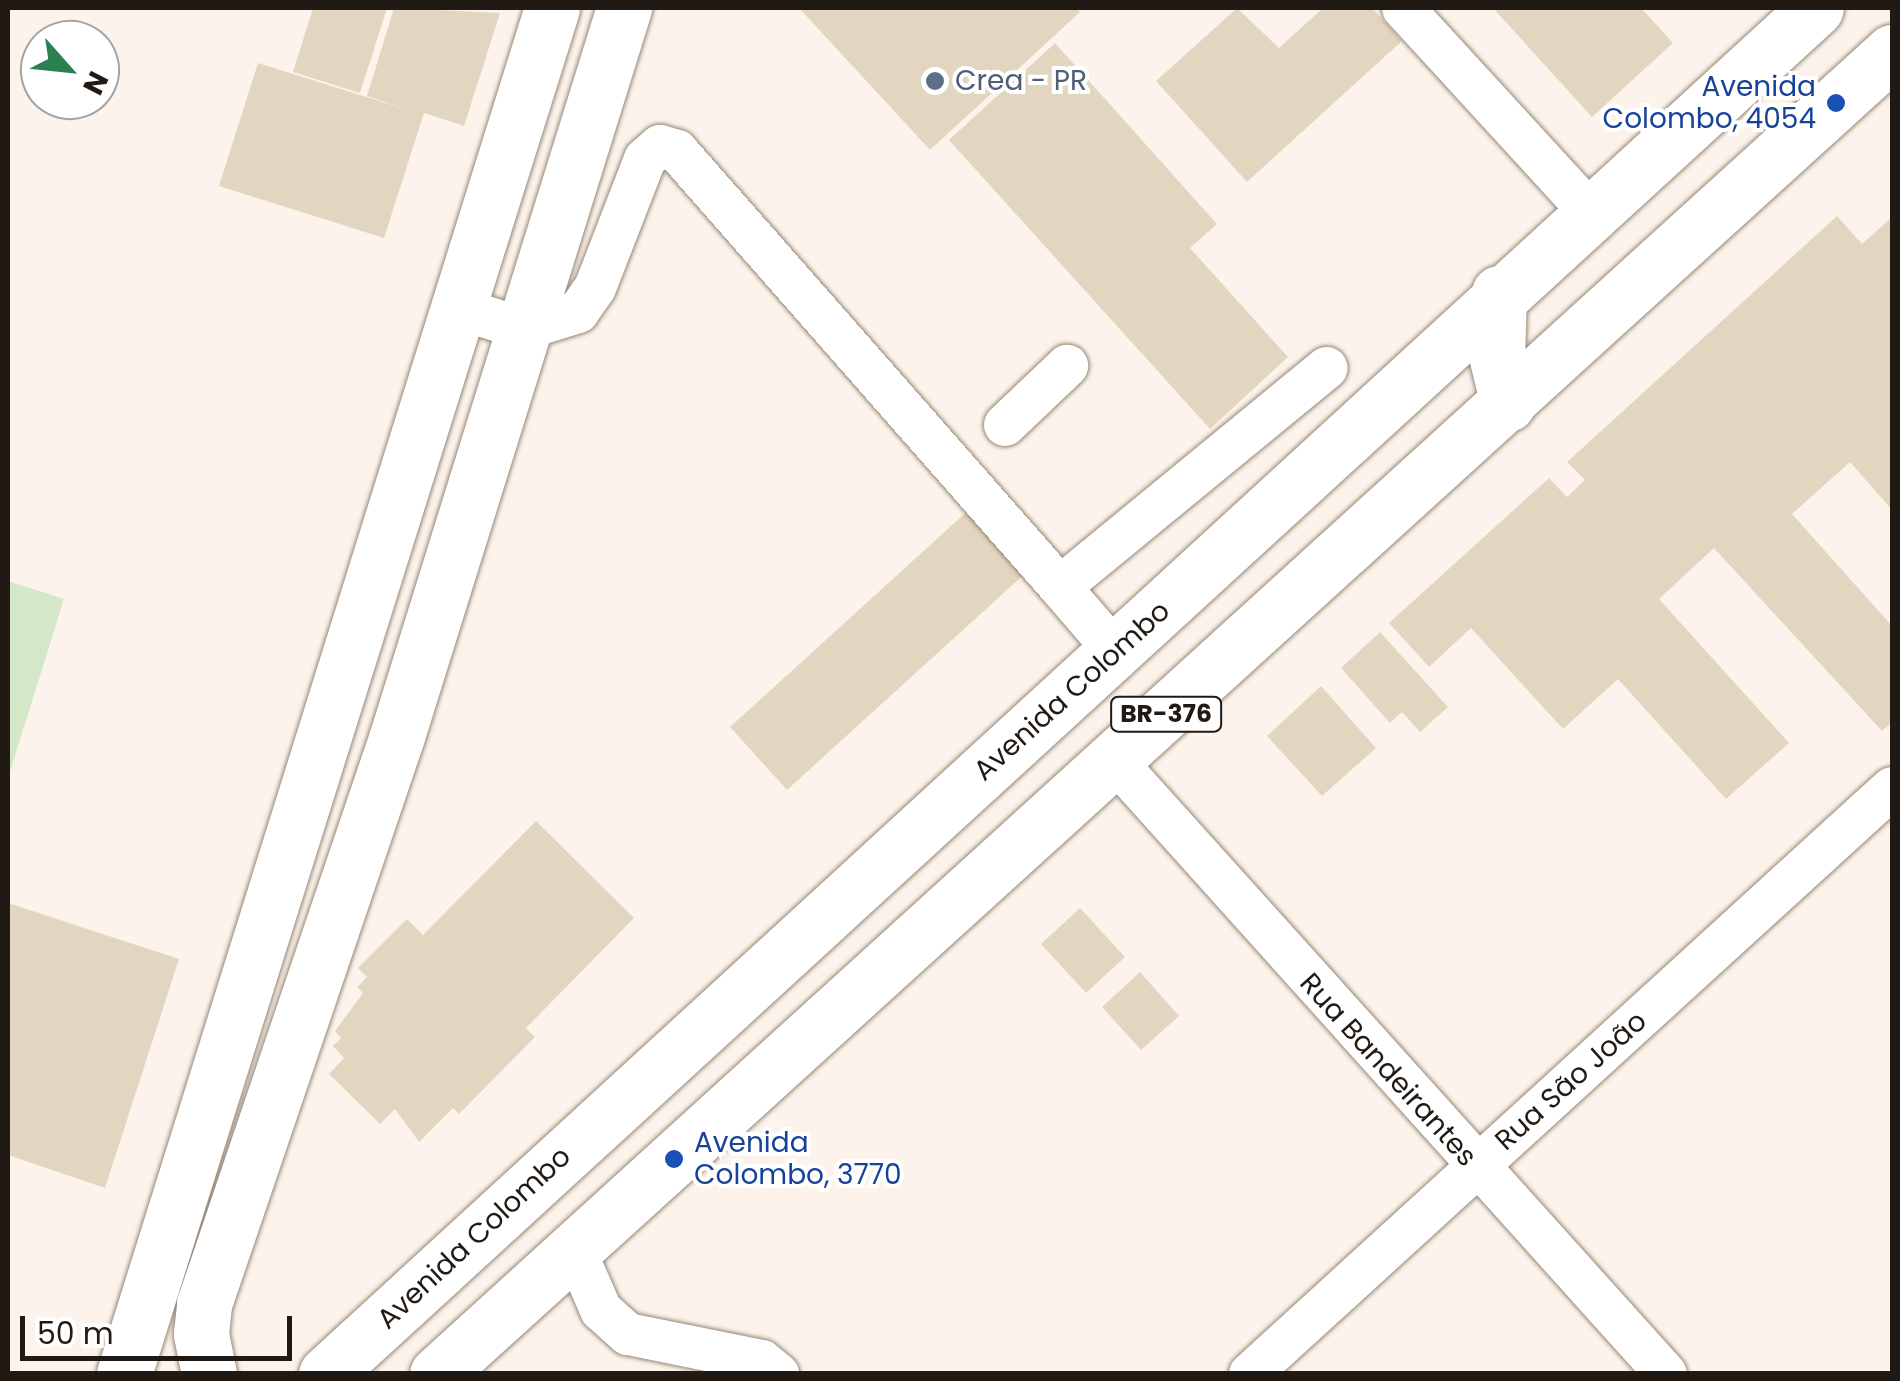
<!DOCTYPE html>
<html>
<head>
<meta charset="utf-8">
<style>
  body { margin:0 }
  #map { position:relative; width:1900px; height:1381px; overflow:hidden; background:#fcf4ec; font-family:Poppins,sans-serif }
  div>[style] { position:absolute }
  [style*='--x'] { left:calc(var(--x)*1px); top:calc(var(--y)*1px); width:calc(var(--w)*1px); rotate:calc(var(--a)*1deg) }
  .green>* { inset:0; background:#d4e7c7 }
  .building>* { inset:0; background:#e3d6c0 }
  .roads { filter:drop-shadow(0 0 2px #988676) drop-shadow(0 0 2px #988676) }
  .minor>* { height:42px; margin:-21px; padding:0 21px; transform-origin:21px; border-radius:21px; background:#fff }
  .major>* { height:55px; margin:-27.5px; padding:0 27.5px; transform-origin:27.5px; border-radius:27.5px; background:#fff }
  .dots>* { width:28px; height:28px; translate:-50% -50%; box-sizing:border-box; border:5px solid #fff; border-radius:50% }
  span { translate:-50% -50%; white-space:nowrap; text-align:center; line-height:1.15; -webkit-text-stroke:8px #fff; paint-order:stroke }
  .shield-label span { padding:2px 8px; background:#fff; border:2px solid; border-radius:8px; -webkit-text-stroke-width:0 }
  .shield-label { font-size:25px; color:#211a14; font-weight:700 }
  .service-label { font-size:28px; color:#4e5e75 }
  .left { translate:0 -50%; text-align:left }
  .transit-label { font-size:28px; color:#164399 }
  .right { translate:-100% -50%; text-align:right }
  .street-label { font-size:28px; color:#211a14 }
  .frame { position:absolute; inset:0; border:10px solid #211a14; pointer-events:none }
  .north { position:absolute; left:20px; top:20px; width:100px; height:100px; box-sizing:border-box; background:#fff; border:2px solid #a6a3a1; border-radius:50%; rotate:117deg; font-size:28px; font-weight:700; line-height:40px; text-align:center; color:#211a14 }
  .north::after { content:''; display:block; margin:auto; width:35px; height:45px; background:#2b7f51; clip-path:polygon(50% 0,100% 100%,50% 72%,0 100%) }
  .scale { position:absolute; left:20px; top:1316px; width:272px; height:45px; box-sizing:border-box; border:5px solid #211a14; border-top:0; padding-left:12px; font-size:30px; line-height:35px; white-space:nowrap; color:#211a14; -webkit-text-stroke:8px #fff; paint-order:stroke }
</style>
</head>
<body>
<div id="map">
  <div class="green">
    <div style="clip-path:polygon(8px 581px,64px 599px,8px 778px)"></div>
  </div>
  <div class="building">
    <div style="clip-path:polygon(313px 8px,387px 8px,360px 93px,293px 72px)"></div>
    <div style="clip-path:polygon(394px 8px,500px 13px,464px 126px,424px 113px,384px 238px,219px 186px,258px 63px,408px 110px,367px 96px)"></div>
    <div style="clip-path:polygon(799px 8px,1076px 8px,1080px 12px,930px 150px)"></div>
    <div style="clip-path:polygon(1237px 8px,1279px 48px,1323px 8px,1372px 8px,1402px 41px,1247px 182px,1156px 81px)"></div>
    <div style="clip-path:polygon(1493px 8px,1641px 8px,1673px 43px,1592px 117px)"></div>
    <div style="clip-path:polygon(1055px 43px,1217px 224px,1190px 248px,1288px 357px,1210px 429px,949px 140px)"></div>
    <div style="clip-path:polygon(1837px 216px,1862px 244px,1892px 217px,1892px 510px,1850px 462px,1792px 514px,1892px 626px,1892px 722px,1882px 731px,1714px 548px,1659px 599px,1789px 743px,1726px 799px,1618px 679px,1563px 729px,1471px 628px,1429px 667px,1389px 623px,1549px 478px,1567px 497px,1585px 480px,1567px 462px)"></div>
    <div style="clip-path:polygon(973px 506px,1030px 569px,787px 790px,730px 727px)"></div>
    <div style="clip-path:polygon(1380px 632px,1448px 707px,1420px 732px,1402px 712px,1390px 723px,1341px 668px)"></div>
    <div style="clip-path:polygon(1321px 686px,1376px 748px,1322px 796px,1267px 736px)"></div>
    <div style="clip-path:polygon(536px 821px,634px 918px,526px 1028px,535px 1037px,459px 1114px,453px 1108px,419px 1142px,395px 1109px,380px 1124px,329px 1074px,344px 1058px,333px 1046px,341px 1038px,335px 1031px,363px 993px,357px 987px,367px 977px,358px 968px,407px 919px,423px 935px)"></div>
    <div style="clip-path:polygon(8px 903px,179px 959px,105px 1188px,8px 1155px)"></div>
    <div style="clip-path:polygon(1080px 908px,1125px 957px,1086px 993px,1041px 944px)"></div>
    <div style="clip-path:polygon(1140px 972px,1179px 1016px,1141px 1050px,1102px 1007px)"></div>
  </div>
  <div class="roads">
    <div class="minor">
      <div style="--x:1403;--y:8;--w:277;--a:47.5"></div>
      <div style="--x:458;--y:308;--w:69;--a:17.7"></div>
      <div style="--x:524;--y:329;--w:57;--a:-17.5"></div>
      <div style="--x:578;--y:312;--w:29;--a:-55"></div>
      <div style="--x:595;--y:288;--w:138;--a:-68.8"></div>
      <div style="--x:645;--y:159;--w:20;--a:-41"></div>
      <div style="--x:660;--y:146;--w:18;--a:16"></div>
      <div style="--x:677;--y:151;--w:580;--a:48.7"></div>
      <div style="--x:1060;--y:587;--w:345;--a:-39.4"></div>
      <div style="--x:1005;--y:425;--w:86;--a:-43.6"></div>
      <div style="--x:1060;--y:587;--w:86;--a:49.3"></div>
      <div style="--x:1115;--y:761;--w:824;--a:48.05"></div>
      <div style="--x:574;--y:1248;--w:68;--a:66.5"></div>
      <div style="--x:601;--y:1310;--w:36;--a:42"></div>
      <div style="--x:628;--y:1334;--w:137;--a:11.4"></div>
      <div style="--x:762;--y:1361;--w:21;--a:39"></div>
      <div style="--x:1250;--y:1374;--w:869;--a:-42.39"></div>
    </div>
    <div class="major">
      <div style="--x:1499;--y:293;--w:66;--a:91.7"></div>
      <div style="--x:1497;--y:359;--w:46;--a:76.3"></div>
      <div style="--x:124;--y:1374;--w:1431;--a:-72.6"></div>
      <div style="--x:209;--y:1374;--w:41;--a:-101.3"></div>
      <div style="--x:201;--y:1334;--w:30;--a:-84"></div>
      <div style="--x:204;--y:1304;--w:600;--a:-71.23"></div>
      <div style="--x:397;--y:736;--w:763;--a:-72.68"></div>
      <div style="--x:326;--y:1374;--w:2021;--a:-42.51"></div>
      <div style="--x:437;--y:1374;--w:1966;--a:-42.26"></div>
    </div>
  </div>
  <div class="dots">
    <div style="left:935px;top:81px;background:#5c6f8a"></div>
    <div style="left:1836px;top:103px;background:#1a4fb4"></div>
    <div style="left:674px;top:1159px;background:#1a4fb4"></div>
  </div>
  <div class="shield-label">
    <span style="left:1166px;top:714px">BR-376</span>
  </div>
  <div class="service-label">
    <span class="left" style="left:955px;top:81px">Crea - PR</span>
  </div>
  <div class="transit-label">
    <span class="right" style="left:1816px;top:103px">Avenida<br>Colombo, 4054</span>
    <span class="left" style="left:694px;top:1159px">Avenida<br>Colombo, 3770</span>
  </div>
  <div class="street-label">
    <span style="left:1072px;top:691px;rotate:-42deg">Avenida Colombo</span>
    <span style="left:1388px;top:1070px;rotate:48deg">Rua Bandeirantes</span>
    <span style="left:1571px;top:1081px;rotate:-42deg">Rua São João</span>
    <span style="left:474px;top:1238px;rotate:-43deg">Avenida Colombo</span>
  </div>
  <div class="frame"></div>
  <div class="north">N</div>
  <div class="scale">50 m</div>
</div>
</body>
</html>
